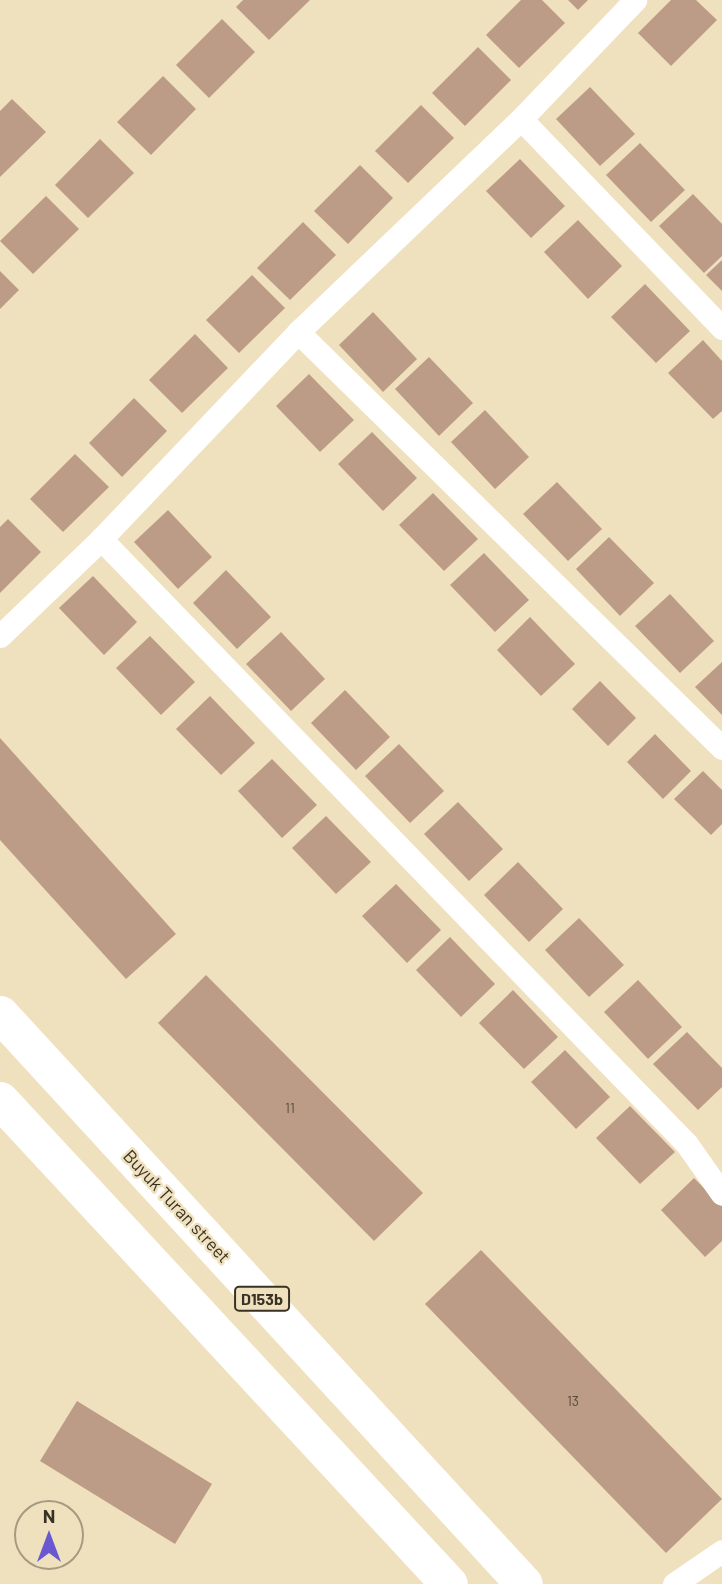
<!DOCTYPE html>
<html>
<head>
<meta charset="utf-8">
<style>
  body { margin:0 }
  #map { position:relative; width:722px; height:1584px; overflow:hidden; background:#f0e1be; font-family:Barlow,sans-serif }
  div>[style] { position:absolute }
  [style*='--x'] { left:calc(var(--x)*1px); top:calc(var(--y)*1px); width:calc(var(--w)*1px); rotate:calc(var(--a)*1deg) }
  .building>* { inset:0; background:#bd9c87 }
  .street>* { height:23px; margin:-11.5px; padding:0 11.5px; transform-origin:11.5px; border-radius:11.5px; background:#fff }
  .primary>* { height:37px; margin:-18.5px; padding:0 18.5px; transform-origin:18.5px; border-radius:18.5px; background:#fff }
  span { translate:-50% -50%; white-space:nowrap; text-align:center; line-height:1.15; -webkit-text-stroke:5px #f0e1be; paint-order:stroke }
  .number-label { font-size:14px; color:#594c3d }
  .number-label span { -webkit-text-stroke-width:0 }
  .shield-label span { padding:2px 5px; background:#f0e1be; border:2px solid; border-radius:5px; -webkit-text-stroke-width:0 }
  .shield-label { font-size:16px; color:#383224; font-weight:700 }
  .street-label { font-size:18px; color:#383224 }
  .north { position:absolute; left:14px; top:1500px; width:70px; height:70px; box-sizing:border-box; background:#f0e1be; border:2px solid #a69b80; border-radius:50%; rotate:0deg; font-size:19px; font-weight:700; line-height:28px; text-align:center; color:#383224 }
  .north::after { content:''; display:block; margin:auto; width:24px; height:32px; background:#6958d1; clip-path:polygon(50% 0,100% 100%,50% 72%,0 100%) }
</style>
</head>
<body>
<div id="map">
  <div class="building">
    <div style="clip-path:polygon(243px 0,310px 0,269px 40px,236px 7px)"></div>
    <div style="clip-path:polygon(521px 0,542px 0,565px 23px,519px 68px,486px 35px)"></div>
    <div style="clip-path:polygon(568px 0,588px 0,578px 10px)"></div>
    <div style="clip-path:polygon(671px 0,696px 0,717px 20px,671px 66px,638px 33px)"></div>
    <div style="clip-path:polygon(222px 19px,255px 52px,209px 98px,176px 65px)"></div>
    <div style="clip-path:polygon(478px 47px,511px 80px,465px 126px,432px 93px)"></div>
    <div style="clip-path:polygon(163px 76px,196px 109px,151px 155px,117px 122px)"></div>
    <div style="clip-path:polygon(590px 87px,635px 134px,600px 166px,556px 119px)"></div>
    <div style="clip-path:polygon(12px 99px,46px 132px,0 177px,0 111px)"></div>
    <div style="clip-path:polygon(421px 105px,454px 138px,408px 183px,375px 151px)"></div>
    <div style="clip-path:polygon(100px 139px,134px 173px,88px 218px,55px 185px)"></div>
    <div style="clip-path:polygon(640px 143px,685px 190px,651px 222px,606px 175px)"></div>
    <div style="clip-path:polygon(520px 159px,565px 206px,531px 238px,486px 191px)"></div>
    <div style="clip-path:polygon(360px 165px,393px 198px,348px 244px,314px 211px)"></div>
    <div style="clip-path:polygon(693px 194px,722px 224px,722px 256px,704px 273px,659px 226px)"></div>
    <div style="clip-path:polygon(46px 196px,79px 229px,33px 274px,0 241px)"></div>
    <div style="clip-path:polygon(578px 220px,622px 266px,588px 299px,544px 252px)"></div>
    <div style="clip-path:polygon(303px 222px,336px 255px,290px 300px,257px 268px)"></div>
    <div style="clip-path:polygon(722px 260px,722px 291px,706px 275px)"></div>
    <div style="clip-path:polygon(0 271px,19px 290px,0 309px)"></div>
    <div style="clip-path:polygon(252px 275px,285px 308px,239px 353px,206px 320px)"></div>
    <div style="clip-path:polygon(645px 284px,690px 331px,656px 363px,611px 317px)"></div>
    <div style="clip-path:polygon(373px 312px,417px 359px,383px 392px,339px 345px)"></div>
    <div style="clip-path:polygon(195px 334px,228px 368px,182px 413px,149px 380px)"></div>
    <div style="clip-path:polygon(703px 340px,722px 361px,722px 411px,713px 419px,668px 373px)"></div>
    <div style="clip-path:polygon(429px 357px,473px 403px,439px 436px,395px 389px)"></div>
    <div style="clip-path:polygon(309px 374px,354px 420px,320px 452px,276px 406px)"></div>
    <div style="clip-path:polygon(134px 398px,167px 431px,122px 477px,89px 443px)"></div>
    <div style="clip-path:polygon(485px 410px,529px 457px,495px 489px,451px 442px)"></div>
    <div style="clip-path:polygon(372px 432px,417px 478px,383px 511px,338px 464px)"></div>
    <div style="clip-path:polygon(75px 454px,109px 487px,63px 532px,30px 499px)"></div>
    <div style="clip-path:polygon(557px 482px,602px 529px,568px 561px,523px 514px)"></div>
    <div style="clip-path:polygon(433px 493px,478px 539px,444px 571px,399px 525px)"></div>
    <div style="clip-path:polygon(168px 510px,212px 557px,178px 589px,134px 542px)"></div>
    <div style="clip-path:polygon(8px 519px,41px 552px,0 593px,0 527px)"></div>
    <div style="clip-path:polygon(609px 537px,654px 583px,620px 616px,576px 569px)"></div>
    <div style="clip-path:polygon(484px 553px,529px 600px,495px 632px,450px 585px)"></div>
    <div style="clip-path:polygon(226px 570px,271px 617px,237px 649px,193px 603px)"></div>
    <div style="clip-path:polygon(93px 576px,137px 622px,104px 655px,59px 608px)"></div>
    <div style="clip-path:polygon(670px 594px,714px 641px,680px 673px,635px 626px)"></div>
    <div style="clip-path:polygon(530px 617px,575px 664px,541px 696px,497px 650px)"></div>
    <div style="clip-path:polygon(281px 632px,325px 679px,291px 711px,246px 664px)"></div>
    <div style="clip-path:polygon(150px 636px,195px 682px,161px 715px,116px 668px)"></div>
    <div style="clip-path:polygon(722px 662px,722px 715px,695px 687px)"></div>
    <div style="clip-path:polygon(600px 681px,636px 718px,608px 746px,572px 709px)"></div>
    <div style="clip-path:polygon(345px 690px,390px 737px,356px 770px,311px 723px)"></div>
    <div style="clip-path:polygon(210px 696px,255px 743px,221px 775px,176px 729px)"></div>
    <div style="clip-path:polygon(655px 734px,691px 771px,663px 799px,627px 762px)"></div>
    <div style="clip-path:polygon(0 738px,176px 934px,126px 979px,0 840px)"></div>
    <div style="clip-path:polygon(399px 744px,444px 791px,410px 823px,365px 776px)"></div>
    <div style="clip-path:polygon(272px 759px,317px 805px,282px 838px,238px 791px)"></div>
    <div style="clip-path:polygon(703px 771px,722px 790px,722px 824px,711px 835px,674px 799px)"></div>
    <div style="clip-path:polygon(458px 802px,503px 849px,469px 881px,424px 834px)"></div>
    <div style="clip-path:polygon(326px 816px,371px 862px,336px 894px,292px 848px)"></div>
    <div style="clip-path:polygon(518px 862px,563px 909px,529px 942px,484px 895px)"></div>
    <div style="clip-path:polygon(396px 884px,441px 930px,407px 963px,362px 916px)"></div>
    <div style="clip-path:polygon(579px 918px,624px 965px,589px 997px,545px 950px)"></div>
    <div style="clip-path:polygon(450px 937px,495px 984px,461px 1017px,416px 970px)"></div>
    <div style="clip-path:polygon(206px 975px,423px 1193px,374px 1241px,158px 1023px)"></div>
    <div style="clip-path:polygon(638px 980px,682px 1027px,648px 1059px,604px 1012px)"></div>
    <div style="clip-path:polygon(513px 990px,558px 1037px,524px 1069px,479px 1023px)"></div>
    <div style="clip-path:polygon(687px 1032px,722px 1068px,722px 1087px,698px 1110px,653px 1064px)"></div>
    <div style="clip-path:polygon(565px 1050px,610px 1097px,576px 1129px,531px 1082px)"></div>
    <div style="clip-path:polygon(630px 1106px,675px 1152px,640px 1184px,596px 1138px)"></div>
    <div style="clip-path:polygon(694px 1178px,722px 1206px,722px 1241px,705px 1257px,661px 1210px)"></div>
    <div style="clip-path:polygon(481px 1250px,722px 1499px,666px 1553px,425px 1304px)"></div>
    <div style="clip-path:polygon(77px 1401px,212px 1484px,175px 1544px,40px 1461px)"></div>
  </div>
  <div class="street">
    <div style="--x:521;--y:119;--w:290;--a:46.1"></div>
    <div style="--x:298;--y:332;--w:594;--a:44.45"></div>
    <div style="--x:101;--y:539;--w:841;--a:45.92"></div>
    <div style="--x:686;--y:1143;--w:62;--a:54.8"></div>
    <div style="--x:0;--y:636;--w:140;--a:-43.8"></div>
    <div style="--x:101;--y:539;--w:286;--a:-46.4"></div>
    <div style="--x:298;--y:332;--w:308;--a:-43.7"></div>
    <div style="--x:521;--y:119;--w:165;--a:-46.2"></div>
    <div style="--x:674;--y:1584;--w:58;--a:-34.5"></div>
  </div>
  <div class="primary">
    <div style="--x:0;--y:1014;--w:774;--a:47.41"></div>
    <div style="--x:0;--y:1100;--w:660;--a:47.15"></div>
  </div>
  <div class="number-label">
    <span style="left:290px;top:1108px">11</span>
    <span style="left:573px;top:1401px">13</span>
  </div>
  <div class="shield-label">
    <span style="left:262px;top:1299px">D153b</span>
  </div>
  <div class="street-label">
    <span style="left:177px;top:1206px;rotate:47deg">Buyuk Turan street</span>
  </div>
  <div class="north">N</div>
</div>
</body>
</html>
